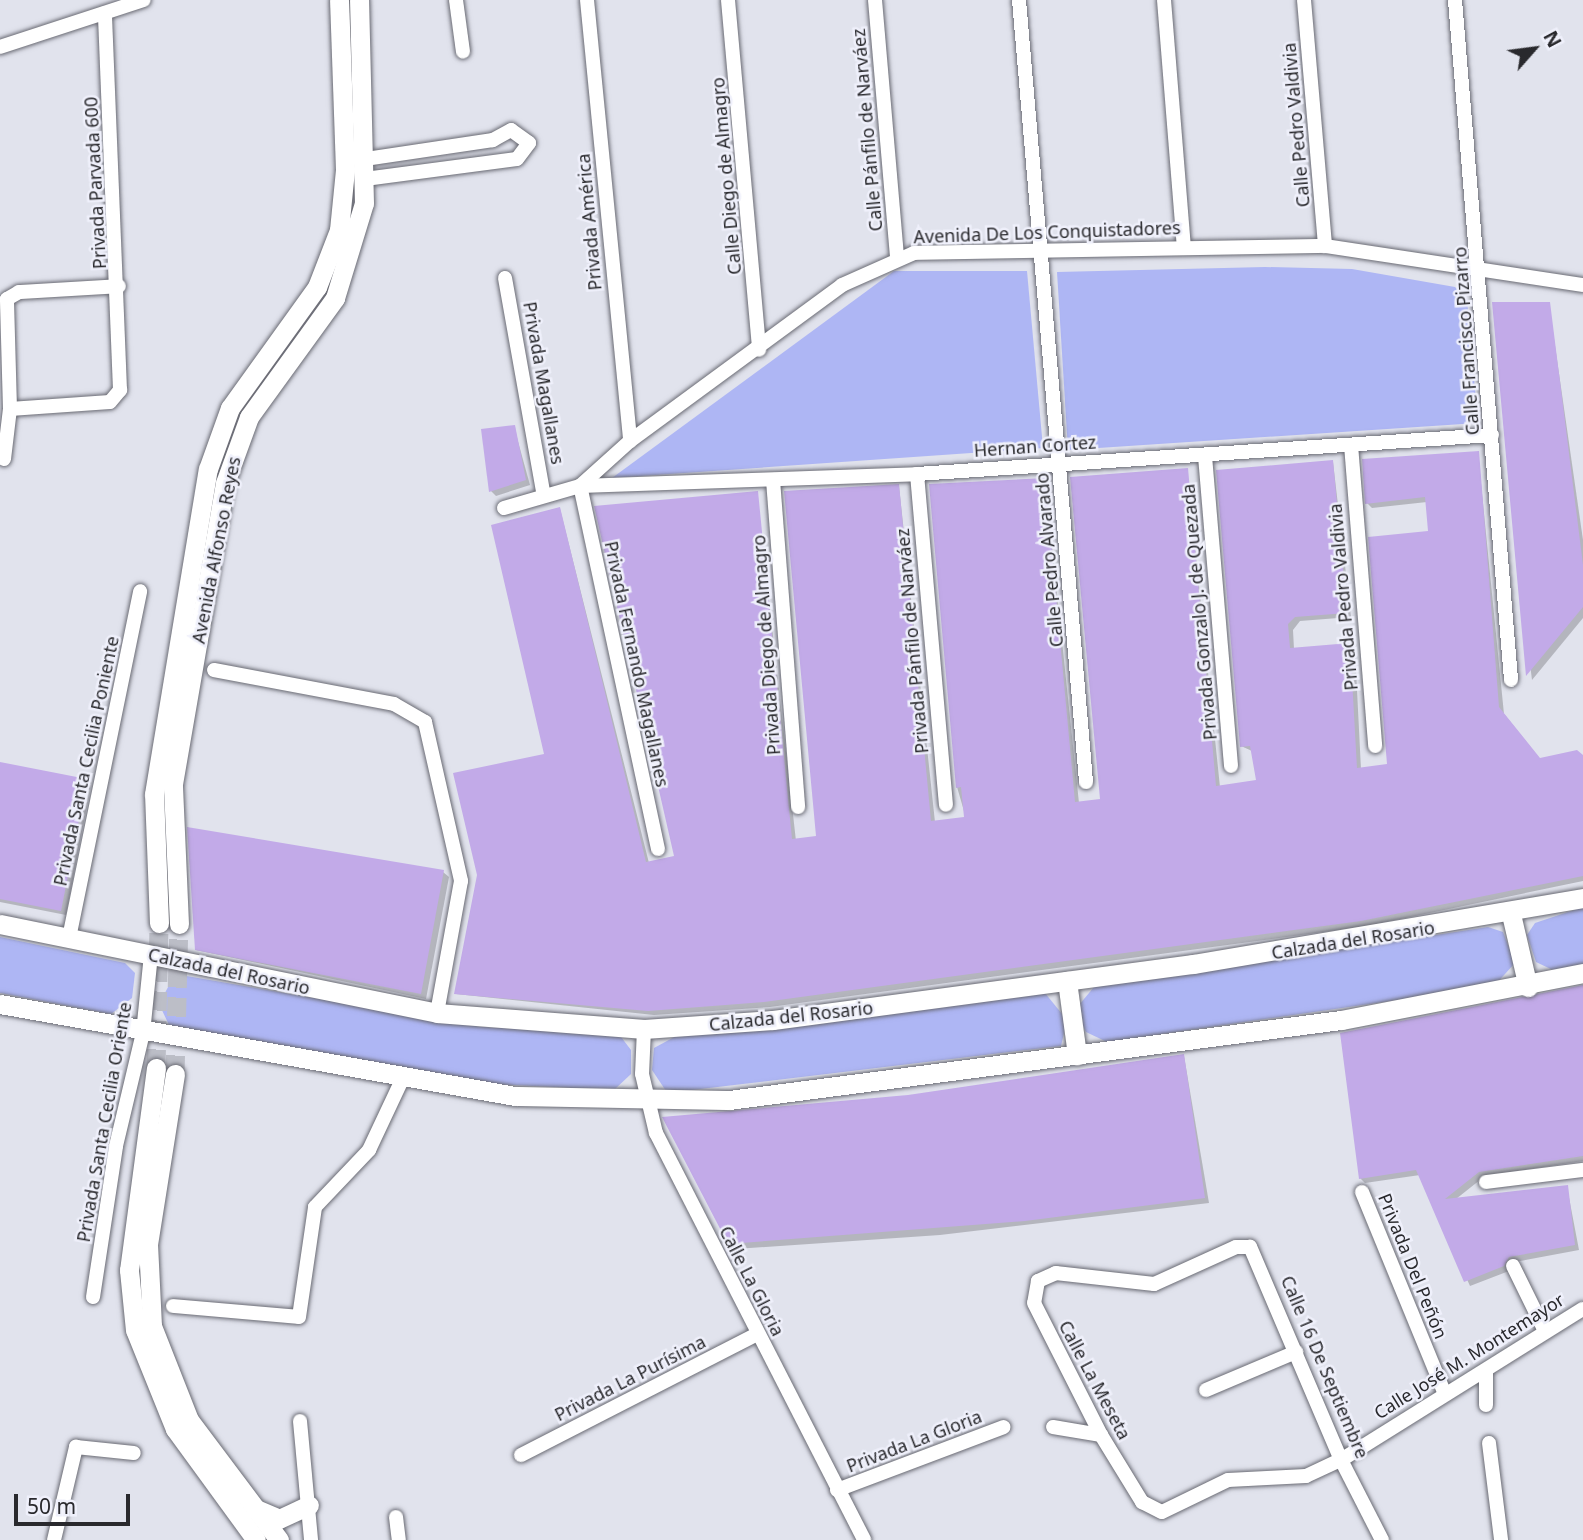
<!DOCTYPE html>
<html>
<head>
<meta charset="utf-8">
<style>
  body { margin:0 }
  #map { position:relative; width:1583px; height:1540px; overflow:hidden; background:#e1e3ed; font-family:"Noto Sans",sans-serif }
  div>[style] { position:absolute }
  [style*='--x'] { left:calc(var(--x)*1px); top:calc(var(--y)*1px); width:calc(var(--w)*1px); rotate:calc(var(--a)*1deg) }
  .green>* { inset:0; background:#aeb6f4 }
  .shadow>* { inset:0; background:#0003 }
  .building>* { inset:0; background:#c2aae8 }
  .secondary-tunnel>* { height:19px; margin-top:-9.5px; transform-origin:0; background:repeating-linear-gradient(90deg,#bcbec7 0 19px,transparent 0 29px) }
  .roads { filter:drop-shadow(0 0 2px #696a73) drop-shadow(0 0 2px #696a73) }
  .street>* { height:14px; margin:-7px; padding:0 7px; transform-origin:7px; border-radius:7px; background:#fff }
  .secondary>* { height:19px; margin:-9.5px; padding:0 9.5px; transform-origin:9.5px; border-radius:9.5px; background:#fff }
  span { translate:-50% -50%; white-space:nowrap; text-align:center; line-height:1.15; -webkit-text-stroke:5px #eff0fb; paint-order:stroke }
  .street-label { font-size:18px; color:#29292d }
  .north { position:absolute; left:1499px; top:14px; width:70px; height:70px; -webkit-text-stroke:5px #eff0fb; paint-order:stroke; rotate:62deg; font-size:19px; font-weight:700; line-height:28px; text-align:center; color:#29292d }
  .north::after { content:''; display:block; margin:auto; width:24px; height:32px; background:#29292d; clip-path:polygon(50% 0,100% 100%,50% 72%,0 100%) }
  .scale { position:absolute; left:14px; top:1494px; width:116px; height:32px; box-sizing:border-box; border:4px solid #29292d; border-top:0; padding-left:9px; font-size:21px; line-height:24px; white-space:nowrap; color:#29292d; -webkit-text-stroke:5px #eff0fb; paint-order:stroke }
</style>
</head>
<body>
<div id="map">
  <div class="green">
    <div style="clip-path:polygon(1265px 267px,1352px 269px,1455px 287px,1467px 299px,1478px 423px,1068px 450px,1057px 272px)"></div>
    <div style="clip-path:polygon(894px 271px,1027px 271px,1043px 448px,612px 478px)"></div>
    <div style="clip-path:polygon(1583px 907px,1583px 966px,1557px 972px,1536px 962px,1527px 935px,1535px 923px)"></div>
    <div style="clip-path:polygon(1488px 927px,1503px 932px,1515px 963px,1494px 986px,1107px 1042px,1086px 1032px,1079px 1020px,1079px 1005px,1094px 987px)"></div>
    <div style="clip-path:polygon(0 937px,125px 963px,135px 973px,132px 998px,111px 1014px,0 993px)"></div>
    <div style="clip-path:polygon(175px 974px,482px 1027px,618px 1033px,631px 1050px,631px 1074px,614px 1090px,471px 1083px,170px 1027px,159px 1004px)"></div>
    <div style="clip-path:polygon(1045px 993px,1067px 1020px,1061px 1046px,675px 1092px,666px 1091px,652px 1070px,654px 1048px,678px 1035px)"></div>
  </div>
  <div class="shadow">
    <div style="clip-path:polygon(1549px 304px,1583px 540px,1583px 618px,1532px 680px,1519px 573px)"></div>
    <div style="clip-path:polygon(514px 427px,530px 485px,496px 496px,491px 491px)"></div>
    <div style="clip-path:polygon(1478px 453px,1504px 714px,1540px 759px,1583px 757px,1583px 881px,1367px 926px,770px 1007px,654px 1015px,456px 994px,546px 756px,560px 509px,649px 863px,676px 858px,757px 493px,796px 841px,818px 838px,899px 486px,935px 822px,966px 818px,957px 787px,1045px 479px,1079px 803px,1102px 800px,1187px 470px,1220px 787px,1258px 782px,1252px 751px,1241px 746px,1333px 462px,1351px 617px,1300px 621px,1293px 630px,1294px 649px,1350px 644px,1355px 650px,1361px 769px,1388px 766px,1430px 533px,1427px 502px,1372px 508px,1367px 503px)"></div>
    <div style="clip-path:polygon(0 763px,91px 785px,66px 915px,0 902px)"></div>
    <div style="clip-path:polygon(443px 872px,449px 877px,426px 999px,196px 950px)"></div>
    <div style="clip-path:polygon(1583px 987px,1583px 1161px,1485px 1176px,1456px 1199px,1567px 1187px,1579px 1250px,1515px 1262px,1509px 1271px,1470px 1286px,1420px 1175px,1365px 1183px,1360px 1178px)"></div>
    <div style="clip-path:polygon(1184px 1056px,1209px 1203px,940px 1235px,735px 1249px,729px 1243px,908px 1096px)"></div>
  </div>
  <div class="building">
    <div style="clip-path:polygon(1492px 302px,1550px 302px,1583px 565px,1583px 607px,1526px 676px)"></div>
    <div style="clip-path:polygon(515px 425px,526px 480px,489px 492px,481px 429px)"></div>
    <div style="clip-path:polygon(1479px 451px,1499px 707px,1540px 758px,1577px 750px,1583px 755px,1583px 876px,1361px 921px,764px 1002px,648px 1011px,454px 994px,477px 875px,453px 773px,544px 754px,491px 525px,560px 507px,646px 862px,674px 856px,594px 506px,758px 491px,792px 839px,816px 836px,784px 491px,899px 484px,931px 821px,964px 817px,961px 787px,956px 788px,929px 484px,1045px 478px,1075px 802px,1100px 799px,1070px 477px,1188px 468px,1216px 786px,1256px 780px,1250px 746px,1240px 747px,1216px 470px,1333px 460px,1347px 613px,1295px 617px,1288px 624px,1290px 648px,1350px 643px,1357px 768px,1387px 764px,1368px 537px,1428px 531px,1425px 497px,1365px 504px,1362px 459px)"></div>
    <div style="clip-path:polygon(0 762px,87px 779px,61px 911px,0 899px)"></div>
    <div style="clip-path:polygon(187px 827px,444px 870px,421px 994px,195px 950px)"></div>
    <div style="clip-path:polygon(1583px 985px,1583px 1156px,1479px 1172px,1445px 1199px,1568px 1185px,1575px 1245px,1509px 1257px,1504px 1266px,1464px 1282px,1416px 1170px,1359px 1179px,1340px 1033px)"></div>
    <div style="clip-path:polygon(1184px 1054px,1205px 1198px,1025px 1221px,728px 1244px,662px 1117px,908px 1095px)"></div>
  </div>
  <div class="secondary-tunnel">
    <div style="--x:156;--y:1068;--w:145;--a:-88.8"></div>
    <div style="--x:175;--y:1074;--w:150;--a:-88.5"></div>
  </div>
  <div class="roads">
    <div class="street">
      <div style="--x:456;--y:0;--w:52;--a:82.3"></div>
      <div style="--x:587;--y:0;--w:443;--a:84.4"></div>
      <div style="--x:728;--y:0;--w:351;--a:84.9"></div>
      <div style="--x:875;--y:0;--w:258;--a:85.1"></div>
      <div style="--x:1019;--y:0;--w:785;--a:85.1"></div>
      <div style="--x:1164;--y:0;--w:248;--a:85.4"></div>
      <div style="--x:1304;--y:0;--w:247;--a:85.1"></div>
      <div style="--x:1455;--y:0;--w:682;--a:85.29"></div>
      <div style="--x:0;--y:47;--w:151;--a:-18.1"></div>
      <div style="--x:365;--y:179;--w:153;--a:-7.5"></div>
      <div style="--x:517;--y:159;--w:20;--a:-53"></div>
      <div style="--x:529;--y:143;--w:22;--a:-144"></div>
      <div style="--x:511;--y:130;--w:21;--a:151"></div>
      <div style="--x:493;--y:140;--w:128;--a:171.5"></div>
      <div style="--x:505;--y:278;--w:221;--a:79.9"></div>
      <div style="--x:10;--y:409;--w:100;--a:-4"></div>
      <div style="--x:110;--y:402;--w:16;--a:-50"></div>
      <div style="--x:120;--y:390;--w:377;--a:-92.3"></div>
      <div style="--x:1351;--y:445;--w:302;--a:85.4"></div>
      <div style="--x:1205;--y:456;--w:311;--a:85.2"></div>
      <div style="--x:4;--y:459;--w:50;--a:-83.2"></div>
      <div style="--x:10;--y:409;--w:110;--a:-91.6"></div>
      <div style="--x:7;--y:299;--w:14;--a:-30"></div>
      <div style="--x:19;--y:292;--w:100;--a:-3.4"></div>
      <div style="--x:917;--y:474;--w:332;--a:85"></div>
      <div style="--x:773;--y:480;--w:328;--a:85.6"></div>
      <div style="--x:504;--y:508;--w:79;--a:-16.1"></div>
      <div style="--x:580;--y:486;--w:67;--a:-42"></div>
      <div style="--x:630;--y:441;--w:263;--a:-36.3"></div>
      <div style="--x:842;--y:285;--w:79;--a:-24"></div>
      <div style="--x:914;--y:253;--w:411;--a:-1"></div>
      <div style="--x:1325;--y:246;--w:261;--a:8.6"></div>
      <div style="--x:214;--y:670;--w:183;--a:10.7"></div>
      <div style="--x:394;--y:704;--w:36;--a:30"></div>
      <div style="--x:425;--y:722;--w:163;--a:77.2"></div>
      <div style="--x:461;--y:881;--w:134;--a:100.3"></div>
      <div style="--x:658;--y:849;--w:371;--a:-102.1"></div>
      <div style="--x:580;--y:486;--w:337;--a:-2"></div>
      <div style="--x:917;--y:474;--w:576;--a:-3.88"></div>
      <div style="--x:69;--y:938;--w:354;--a:-78.4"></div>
      <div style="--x:644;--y:1029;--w:45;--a:92.5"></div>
      <div style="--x:642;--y:1074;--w:61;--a:76.7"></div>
      <div style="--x:656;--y:1133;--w:457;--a:62.9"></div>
      <div style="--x:1486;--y:1182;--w:98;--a:-7.1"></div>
      <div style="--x:1362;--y:1192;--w:218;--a:67.7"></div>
      <div style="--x:1513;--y:1266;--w:70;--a:63.8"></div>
      <div style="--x:93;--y:1297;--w:153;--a:-81.3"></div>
      <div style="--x:116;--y:1146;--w:116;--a:-76.6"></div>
      <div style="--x:143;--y:1033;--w:79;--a:-84.2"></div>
      <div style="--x:173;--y:1306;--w:126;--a:5"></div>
      <div style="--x:299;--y:1317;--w:111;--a:-81.7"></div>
      <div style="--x:315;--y:1207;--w:79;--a:-46.5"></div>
      <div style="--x:369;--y:1150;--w:77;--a:-64.8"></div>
      <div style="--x:1486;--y:1371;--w:34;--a:90"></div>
      <div style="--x:1206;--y:1390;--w:98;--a:-22.9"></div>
      <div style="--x:300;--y:1421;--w:120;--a:84.7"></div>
      <div style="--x:1053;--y:1427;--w:49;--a:9.5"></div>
      <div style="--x:1489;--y:1443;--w:98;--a:82.9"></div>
      <div style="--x:521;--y:1455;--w:265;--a:-27.1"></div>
      <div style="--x:837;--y:1490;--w:178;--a:-20.7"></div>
      <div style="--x:396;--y:1517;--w:23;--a:83"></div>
      <div style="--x:54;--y:1540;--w:96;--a:-76.7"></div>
      <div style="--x:76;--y:1447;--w:58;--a:5.9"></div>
      <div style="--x:1382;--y:1540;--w:90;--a:-117.1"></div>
      <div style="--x:1341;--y:1460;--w:232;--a:-113.1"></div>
      <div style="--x:1250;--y:1247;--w:14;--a:180"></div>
      <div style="--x:1236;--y:1247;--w:90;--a:155.7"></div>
      <div style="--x:1154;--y:1284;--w:99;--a:-173.6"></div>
      <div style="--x:1056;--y:1273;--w:20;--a:156"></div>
      <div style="--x:1038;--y:1281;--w:22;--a:100"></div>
      <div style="--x:1034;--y:1303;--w:148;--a:63.1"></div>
      <div style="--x:1101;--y:1435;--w:79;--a:58.5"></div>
      <div style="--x:1142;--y:1502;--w:22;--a:27"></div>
      <div style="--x:1162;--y:1512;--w:73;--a:-25.9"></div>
      <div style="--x:1228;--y:1480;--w:78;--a:-2.9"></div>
      <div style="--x:1306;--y:1476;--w:38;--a:-25"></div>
      <div style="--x:1341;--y:1460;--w:285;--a:-32"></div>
    </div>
    <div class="secondary">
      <div style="--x:1511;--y:914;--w:75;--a:76.9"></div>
      <div style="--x:159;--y:923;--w:129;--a:-92.2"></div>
      <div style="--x:154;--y:794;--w:329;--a:-80.6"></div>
      <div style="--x:208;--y:469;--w:65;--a:-70.2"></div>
      <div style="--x:230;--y:408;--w:149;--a:-54.3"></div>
      <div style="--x:317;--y:287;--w:61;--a:-68.9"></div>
      <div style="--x:339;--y:230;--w:60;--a:-84.3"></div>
      <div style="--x:345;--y:170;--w:170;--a:-92"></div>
      <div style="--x:0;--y:924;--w:446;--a:11.5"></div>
      <div style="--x:437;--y:1013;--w:208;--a:4.4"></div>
      <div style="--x:644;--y:1029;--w:129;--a:-4"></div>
      <div style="--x:773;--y:1020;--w:424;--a:-7.6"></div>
      <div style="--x:1193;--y:964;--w:396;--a:-9.6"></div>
      <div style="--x:179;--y:924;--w:140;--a:-92.5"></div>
      <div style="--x:173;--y:784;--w:305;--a:-80.2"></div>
      <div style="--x:225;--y:483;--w:70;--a:-70"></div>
      <div style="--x:249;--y:417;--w:147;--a:-54.1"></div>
      <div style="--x:335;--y:298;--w:99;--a:-73"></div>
      <div style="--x:364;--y:203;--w:203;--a:-91.4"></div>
      <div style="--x:1067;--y:981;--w:75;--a:82.3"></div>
      <div style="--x:0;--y:1004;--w:523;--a:10.13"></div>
      <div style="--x:515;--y:1096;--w:214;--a:1.1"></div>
      <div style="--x:729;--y:1100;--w:617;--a:-7.45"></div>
      <div style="--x:1341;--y:1020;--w:247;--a:-11"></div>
      <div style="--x:156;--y:1068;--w:204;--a:97.6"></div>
      <div style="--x:129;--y:1270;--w:60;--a:84.3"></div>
      <div style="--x:135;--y:1330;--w:107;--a:68"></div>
      <div style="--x:175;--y:1429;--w:137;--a:53.9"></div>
      <div style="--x:175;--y:1074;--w:172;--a:99"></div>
      <div style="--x:148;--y:1244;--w:82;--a:87.2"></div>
      <div style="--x:152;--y:1326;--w:101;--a:68.5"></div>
      <div style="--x:189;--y:1420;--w:150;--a:53.1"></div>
      <div style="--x:256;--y:1509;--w:25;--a:23"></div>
      <div style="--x:279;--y:1519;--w:33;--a:-25"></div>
    </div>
  </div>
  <div class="street-label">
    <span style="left:1296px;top:125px;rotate:-95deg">Calle Pedro Valdivia</span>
    <span style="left:867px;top:130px;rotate:-95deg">Calle Pánfilo de Narváez</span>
    <span style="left:726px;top:176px;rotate:-95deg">Calle Diego de Almagro</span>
    <span style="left:95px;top:183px;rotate:-93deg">Privada Parvada 600</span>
    <span style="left:589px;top:222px;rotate:-95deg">Privada América</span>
    <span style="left:1047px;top:232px;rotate:-2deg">Avenida De Los Conquistadores</span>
    <span style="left:1466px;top:341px;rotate:-94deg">Calle Francisco Pizarro</span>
    <span style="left:544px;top:383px;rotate:80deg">Privada Magallanes</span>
    <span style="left:1035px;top:446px;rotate:-4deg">Hernan Cortez</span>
    <span style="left:216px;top:550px;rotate:-79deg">Avenida Alfonso Reyes</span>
    <span style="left:1049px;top:560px;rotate:-95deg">Calle Pedro Alvarado</span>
    <span style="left:1343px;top:597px;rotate:-95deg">Privada Pedro Valdivia</span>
    <span style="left:1199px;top:612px;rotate:-95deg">Privada Gonzalo J. de Quezada</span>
    <span style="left:912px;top:641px;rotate:-95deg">Privada Pánfilo de Narváez</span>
    <span style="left:766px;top:645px;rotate:-94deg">Privada Diego de Almagro</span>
    <span style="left:637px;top:664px;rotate:78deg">Privada Fernando Magallanes</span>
    <span style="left:86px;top:761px;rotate:-78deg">Privada Santa Cecilia Poniente</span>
    <span style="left:1353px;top:940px;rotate:-9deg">Calzada del Rosario</span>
    <span style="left:229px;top:971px;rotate:12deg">Calzada del Rosario</span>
    <span style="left:791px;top:1016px;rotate:-6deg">Calzada del Rosario</span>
    <span style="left:104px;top:1122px;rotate:-80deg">Privada Santa Cecilia Oriente</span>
    <span style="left:1413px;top:1266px;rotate:68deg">Privada Del Peñón</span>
    <span style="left:752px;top:1281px;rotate:63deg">Calle La Gloria</span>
    <span style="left:1469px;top:1356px;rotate:-32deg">Calle José M. Montemayor</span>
    <span style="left:1325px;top:1367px;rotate:67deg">Calle 16 De Septiembre</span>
    <span style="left:630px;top:1378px;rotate:-27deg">Privada La Purísima</span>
    <span style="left:1095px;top:1380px;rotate:62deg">Calle La Meseta</span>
    <span style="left:914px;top:1441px;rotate:-21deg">Privada La Gloria</span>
  </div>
  <div class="north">N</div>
  <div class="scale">50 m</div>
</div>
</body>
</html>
